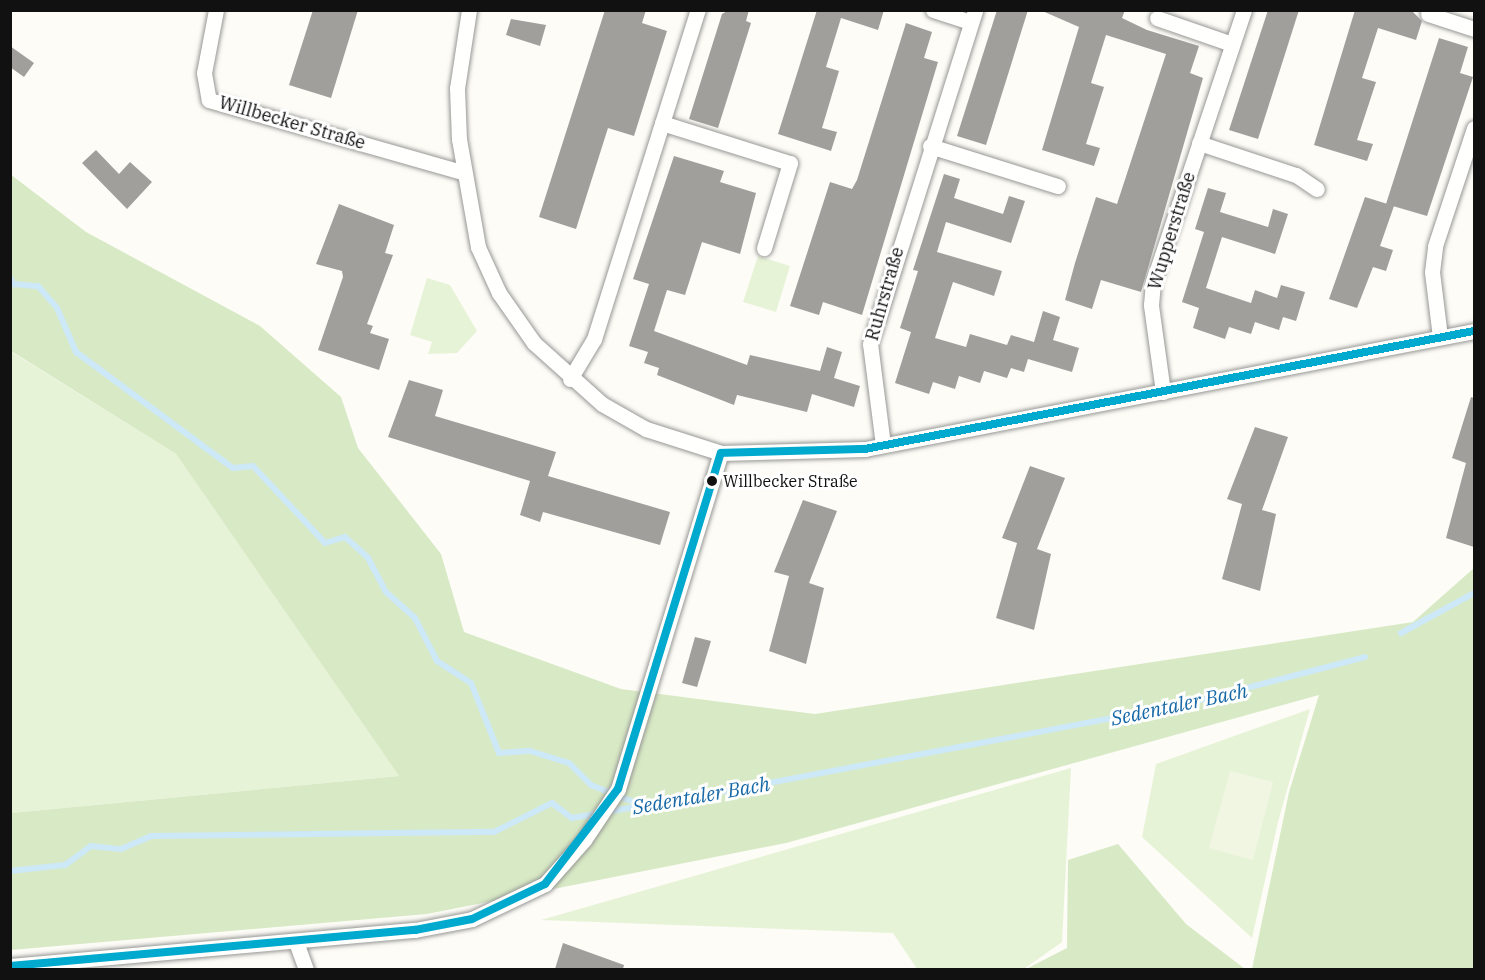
<!DOCTYPE html>
<html>
<head>
<meta charset="utf-8">
<style>
  body { margin:0 }
  #map { position:relative; width:1485px; height:980px; overflow:hidden; background:#fdfcf7; font-family:"IBM Plex Serif",serif }
  div>[style] { position:absolute }
  [style*='--x'] { left:calc(var(--x)*1px); top:calc(var(--y)*1px); width:calc(var(--w)*1px); rotate:calc(var(--a)*1deg) }
  .green>* { inset:0; background:#e7f3d7 }
  .forest>* { inset:0; background:#d8eac5 }
  .pitch>* { inset:0; background:#f0f6e1 }
  .stream>* { height:6px; margin:-3px; padding:0 3px; transform-origin:3px; border-radius:3px; background:#cde8f7 }
  .building>* { inset:0; background:#a19f9c }
  .roads { filter:drop-shadow(0 0 2px #979795) drop-shadow(0 0 2px #979795) }
  .minor>* { height:15px; margin:-7.5px; padding:0 7.5px; transform-origin:7.5px; border-radius:7.5px; background:#fffffe }
  .bus-1>* { height:8px; margin:-4px; padding:0 4px; transform-origin:4px; border-radius:4px; background:#00a9ce }
  .dots>* { width:16px; height:16px; translate:-50% -50%; box-sizing:border-box; border:3px solid #fff; border-radius:50% }
  span { translate:-50% -50%; white-space:nowrap; text-align:center; line-height:1.15; -webkit-text-stroke:6px #fff; paint-order:stroke }
  .bus-label { font-size:16px; color:#111 }
  .left { translate:0 -50%; text-align:left }
  .street-label { font-size:18px; color:#111 }
  .water-label { font-size:20px; color:#1768a6; font-style:italic }
  .frame { position:absolute; inset:0; border:12px solid #111; pointer-events:none }
</style>
</head>
<body>
<div id="map">
  <div class="green">
    <div style="clip-path:polygon(758px 256px,790px 266px,776px 312px,743px 302px)"></div>
    <div style="clip-path:polygon(427px 278px,450px 285px,477px 331px,457px 353px,428px 354px,432px 342px,410px 335px)"></div>
    <div style="clip-path:polygon(10px 351px,176px 454px,399px 776px,11px 813px)"></div>
    <div style="clip-path:polygon(1310px 709px,1278px 822px,1252px 938px,1142px 837px,1156px 764px)"></div>
    <div style="clip-path:polygon(1071px 768px,1062px 942px,1024px 969px,917px 969px,893px 933px,541px 920px)"></div>
  </div>
  <div class="forest">
    <div style="clip-path:polygon(10px 174px,86px 232px,260px 326px,341px 397px,358px 448px,441px 554px,464px 632px,621px 689px,815px 714px,1413px 622px,1474px 568px,1474px 969px,1252px 969px,1289px 792px,1319px 695px,786px 843px,427px 914px,11px 950px,11px 813px,399px 776px,176px 454px,11px 351px)"></div>
    <div style="clip-path:polygon(1118px 844px,1186px 924px,1245px 969px,1026px 969px,1067px 948px,1068px 860px)"></div>
  </div>
  <div class="pitch">
    <div style="clip-path:polygon(1230px 771px,1273px 782px,1253px 860px,1209px 848px)"></div>
  </div>
  <div class="stream">
    <div style="--x:10;--y:277;--w:8;--a:67"></div>
    <div style="--x:13;--y:284;--w:25;--a:5"></div>
    <div style="--x:38;--y:286;--w:29;--a:49"></div>
    <div style="--x:57;--y:308;--w:48;--a:66.6"></div>
    <div style="--x:76;--y:352;--w:195;--a:36.5"></div>
    <div style="--x:233;--y:468;--w:20;--a:-6"></div>
    <div style="--x:253;--y:466;--w:105;--a:46.9"></div>
    <div style="--x:325;--y:543;--w:21;--a:-17"></div>
    <div style="--x:345;--y:537;--w:31;--a:42"></div>
    <div style="--x:368;--y:558;--w:38;--a:62"></div>
    <div style="--x:386;--y:592;--w:39;--a:42"></div>
    <div style="--x:415;--y:618;--w:48;--a:62.9"></div>
    <div style="--x:437;--y:661;--w:40;--a:32.9"></div>
    <div style="--x:471;--y:683;--w:75;--a:68.2"></div>
    <div style="--x:499;--y:753;--w:31;--a:-4"></div>
    <div style="--x:530;--y:751;--w:41;--a:17.1"></div>
    <div style="--x:569;--y:763;--w:31;--a:45"></div>
    <div style="--x:591;--y:785;--w:57;--a:21.6"></div>
    <div style="--x:1401;--y:633;--w:83;--a:-28.7"></div>
    <div style="--x:10;--y:871;--w:55;--a:-6.2"></div>
    <div style="--x:65;--y:865;--w:32;--a:-36"></div>
    <div style="--x:91;--y:846;--w:30;--a:6"></div>
    <div style="--x:121;--y:849;--w:33;--a:-23"></div>
    <div style="--x:151;--y:836;--w:343;--a:-0.7"></div>
    <div style="--x:494;--y:832;--w:65;--a:-26.6"></div>
    <div style="--x:552;--y:803;--w:25;--a:37"></div>
    <div style="--x:572;--y:818;--w:151;--a:-9.9"></div>
    <div style="--x:721;--y:792;--w:468;--a:-10.7"></div>
    <div style="--x:1181;--y:705;--w:190;--a:-14.6"></div>
  </div>
  <div class="building">
    <div style="clip-path:polygon(313px 10px,358px 10px,331px 98px,289px 85px)"></div>
    <div style="clip-path:polygon(605px 10px,646px 10px,642px 23px,667px 31px,634px 136px,608px 128px,576px 229px,539px 217px)"></div>
    <div style="clip-path:polygon(729px 10px,749px 10px,746px 21px,751px 23px,718px 128px,689px 119px,722px 14px)"></div>
    <div style="clip-path:polygon(817px 10px,884px 10px,878px 30px,841px 18px,826px 67px,839px 71px,822px 128px,837px 132px,831px 151px,778px 134px)"></div>
    <div style="clip-path:polygon(997px 10px,1028px 10px,986px 145px,957px 136px)"></div>
    <div style="clip-path:polygon(1040px 10px,1125px 10px,1122px 18px,1147px 30px,1199px 46px,1190px 73px,1203px 78px,1141px 292px,1101px 280px,1092px 309px,1065px 300px,1075px 263px,1096px 197px,1117px 204px,1166px 54px,1106px 35px,1091px 83px,1104px 87px,1086px 144px,1100px 148px,1094px 166px,1042px 150px,1079px 27px)"></div>
    <div style="clip-path:polygon(1268px 10px,1299px 10px,1258px 139px,1229px 130px)"></div>
    <div style="clip-path:polygon(1355px 10px,1411px 10px,1422px 21px,1416px 40px,1378px 28px,1362px 78px,1376px 82px,1357px 140px,1373px 144px,1367px 161px,1314px 145px)"></div>
    <div style="clip-path:polygon(511px 19px,546px 25px,540px 46px,506px 35px)"></div>
    <div style="clip-path:polygon(906px 23px,932px 32px,924px 58px,938px 62px,862px 315px,823px 302px,819px 315px,790px 306px,830px 182px,852px 189px,857px 180px)"></div>
    <div style="clip-path:polygon(1439px 38px,1468px 47px,1460px 73px,1473px 77px,1427px 216px,1386px 204px)"></div>
    <div style="clip-path:polygon(10px 46px,34px 63px,24px 77px,10px 67px)"></div>
    <div style="clip-path:polygon(96px 150px,119px 174px,130px 162px,152px 182px,127px 209px,82px 163px)"></div>
    <div style="clip-path:polygon(674px 156px,724px 171px,720px 182px,756px 193px,740px 254px,702px 242px,685px 295px,667px 290px,654px 331px,747px 365px,750px 355px,820px 371px,827px 347px,842px 352px,834px 378px,860px 386px,854px 407px,812px 394px,807px 412px,737px 395px,734px 405px,657px 375px,659px 368px,644px 363px,648px 352px,629px 346px,649px 284px,633px 279px)"></div>
    <div style="clip-path:polygon(944px 174px,960px 179px,954px 198px,1003px 214px,1009px 196px,1025px 201px,1011px 243px,946px 222px,937px 252px,1002px 271px,994px 296px,953px 282px,935px 338px,966px 347px,970px 334px,1007px 345px,1011px 335px,1034px 342px,1043px 311px,1060px 317px,1053px 340px,1079px 348px,1072px 372px,1028px 359px,1024px 372px,1011px 368px,1007px 378px,984px 371px,980px 383px,959px 376px,955px 389px,933px 382px,929px 394px,895px 383px,911px 332px,900px 328px,918px 271px,913px 270px)"></div>
    <div style="clip-path:polygon(1208px 188px,1226px 193px,1220px 212px,1268px 227px,1273px 209px,1288px 214px,1275px 254px,1222px 237px,1206px 288px,1251px 303px,1255px 290px,1277px 298px,1281px 285px,1305px 292px,1296px 321px,1283px 317px,1279px 330px,1255px 322px,1251px 334px,1229px 327px,1225px 339px,1193px 328px,1199px 308px,1182px 302px,1204px 232px,1195px 229px)"></div>
    <div style="clip-path:polygon(1365px 197px,1394px 206px,1380px 246px,1393px 250px,1386px 271px,1373px 267px,1357px 308px,1329px 299px)"></div>
    <div style="clip-path:polygon(339px 204px,394px 225px,385px 253px,393px 255px,367px 324px,373px 326px,370px 333px,389px 339px,379px 370px,318px 350px,343px 277px,342px 271px,316px 264px)"></div>
    <div style="clip-path:polygon(409px 380px,443px 390px,435px 416px,556px 452px,548px 476px,670px 512px,660px 545px,543px 512px,540px 522px,520px 515px,530px 481px,388px 437px)"></div>
    <div style="clip-path:polygon(1471px 397px,1474px 398px,1474px 547px,1446px 538px,1466px 463px,1452px 458px)"></div>
    <div style="clip-path:polygon(1255px 427px,1288px 437px,1262px 510px,1276px 514px,1260px 591px,1222px 579px,1242px 504px,1227px 499px)"></div>
    <div style="clip-path:polygon(1030px 466px,1065px 478px,1037px 549px,1051px 554px,1034px 630px,996px 618px,1017px 543px,1002px 538px)"></div>
    <div style="clip-path:polygon(803px 500px,837px 511px,809px 583px,824px 588px,806px 664px,769px 651px,789px 576px,774px 572px)"></div>
    <div style="clip-path:polygon(695px 637px,711px 641px,697px 687px,682px 683px)"></div>
    <div style="clip-path:polygon(563px 943px,624px 965px,623px 969px,555px 969px)"></div>
  </div>
  <div class="roads">
    <div class="minor">
      <div style="--x:216;--y:10;--w:64;--a:100.8"></div>
      <div style="--x:204;--y:73;--w:27;--a:80"></div>
      <div style="--x:209;--y:100;--w:263;--a:15.9"></div>
      <div style="--x:469;--y:10;--w:79;--a:98.7"></div>
      <div style="--x:457;--y:88;--w:51;--a:87.8"></div>
      <div style="--x:459;--y:139;--w:110;--a:80"></div>
      <div style="--x:478;--y:247;--w:51;--a:65.5"></div>
      <div style="--x:499;--y:293;--w:61;--a:55"></div>
      <div style="--x:534;--y:343;--w:91;--a:41.9"></div>
      <div style="--x:602;--y:404;--w:51;--a:29.6"></div>
      <div style="--x:646;--y:429;--w:79;--a:17.7"></div>
      <div style="--x:721;--y:453;--w:144;--a:-1.6"></div>
      <div style="--x:865;--y:449;--w:620;--a:-10.97"></div>
      <div style="--x:933;--y:10;--w:40;--a:18"></div>
      <div style="--x:1428;--y:14;--w:48;--a:18.1"></div>
      <div style="--x:1157;--y:18;--w:79;--a:19.1"></div>
      <div style="--x:662;--y:123;--w:134;--a:17.4"></div>
      <div style="--x:790;--y:163;--w:89;--a:107"></div>
      <div style="--x:1199;--y:143;--w:102;--a:18.3"></div>
      <div style="--x:1296;--y:175;--w:25;--a:34"></div>
      <div style="--x:930;--y:146;--w:134;--a:17.4"></div>
      <div style="--x:1440;--y:337;--w:65;--a:-97"></div>
      <div style="--x:1432;--y:272;--w:26;--a:-83"></div>
      <div style="--x:1435;--y:246;--w:124;--a:-71.7"></div>
      <div style="--x:570;--y:379;--w:47;--a:-59"></div>
      <div style="--x:594;--y:339;--w:345;--a:-72.5"></div>
      <div style="--x:1163;--y:392;--w:88;--a:-97.9"></div>
      <div style="--x:1151;--y:305;--w:23;--a:-85"></div>
      <div style="--x:1153;--y:282;--w:287;--a:-71.5"></div>
      <div style="--x:883;--y:445;--w:102;--a:-97.3"></div>
      <div style="--x:870;--y:344;--w:350;--a:-72.5"></div>
      <div style="--x:296;--y:942;--w:30;--a:70"></div>
      <div style="--x:10;--y:966;--w:407;--a:-5.1"></div>
      <div style="--x:415;--y:930;--w:58;--a:-10.9"></div>
      <div style="--x:472;--y:919;--w:81;--a:-25.6"></div>
      <div style="--x:545;--y:884;--w:59;--a:-48.4"></div>
      <div style="--x:584;--y:840;--w:61;--a:-56.3"></div>
      <div style="--x:618;--y:789;--w:351;--a:-73"></div>
    </div>
  </div>
  <div class="bus-1">
    <div style="--x:721;--y:453;--w:144;--a:-1.6"></div>
    <div style="--x:865;--y:449;--w:620;--a:-10.97"></div>
    <div style="--x:10;--y:966;--w:407;--a:-5.1"></div>
    <div style="--x:415;--y:930;--w:58;--a:-10.9"></div>
    <div style="--x:472;--y:919;--w:81;--a:-25.6"></div>
    <div style="--x:545;--y:884;--w:120;--a:-52.5"></div>
    <div style="--x:618;--y:789;--w:351;--a:-73"></div>
  </div>
  <div class="dots">
    <div style="left:712px;top:481px;background:#111"></div>
  </div>
  <div class="bus-label">
    <span class="left" style="left:723px;top:481px">Willbecker Straße</span>
  </div>
  <div class="street-label">
    <span style="left:292px;top:123px;rotate:16deg">Willbecker Straße</span>
    <span style="left:1172px;top:231px;rotate:-73deg">Wupperstraße</span>
    <span style="left:885px;top:294px;rotate:-74deg">Ruhrstraße</span>
  </div>
  <div class="water-label">
    <span style="left:1179px;top:704px;rotate:-12deg">Sedentaler Bach</span>
    <span style="left:701px;top:795px;rotate:-10deg">Sedentaler Bach</span>
  </div>
  <div class="frame"></div>
</div>
</body>
</html>
